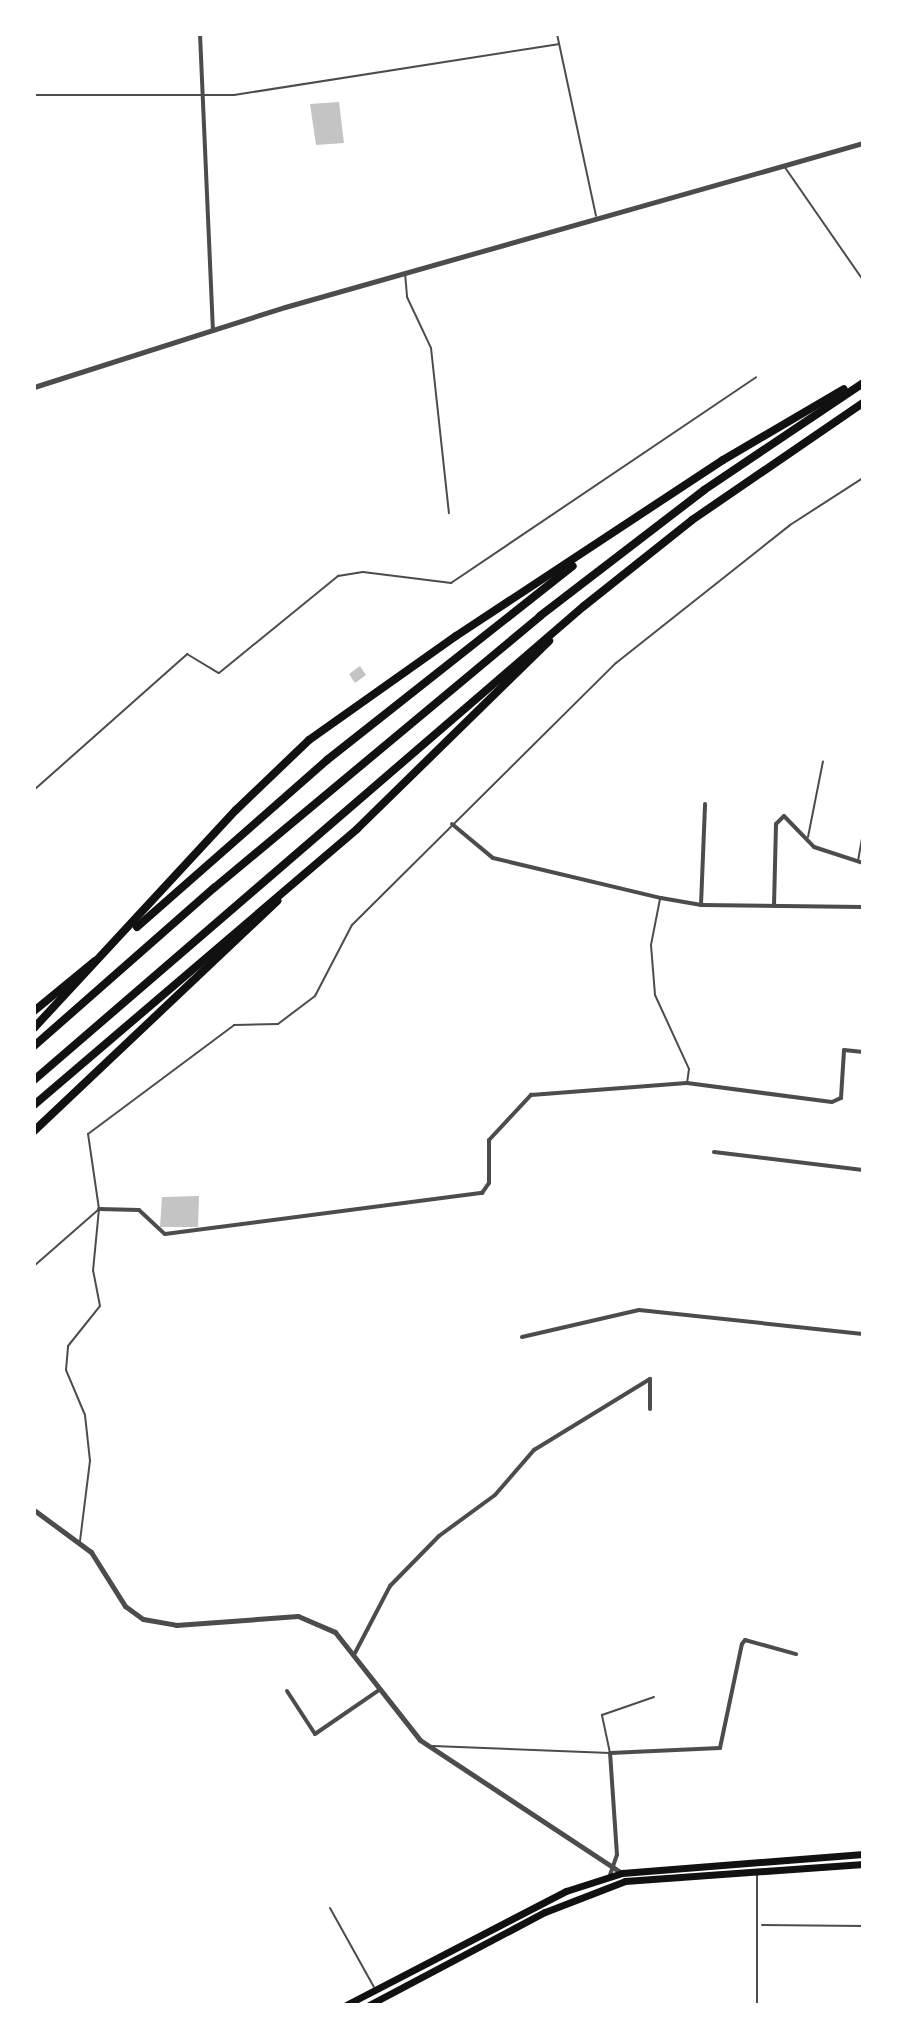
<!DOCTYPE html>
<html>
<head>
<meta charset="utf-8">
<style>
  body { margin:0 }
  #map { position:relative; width:897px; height:2039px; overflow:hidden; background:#fff; font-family:Quicksand,sans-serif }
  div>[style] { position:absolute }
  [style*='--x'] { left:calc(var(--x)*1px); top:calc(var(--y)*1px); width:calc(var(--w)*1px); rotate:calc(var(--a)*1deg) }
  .building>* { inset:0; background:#c4c4c4 }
  .service>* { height:2px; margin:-1px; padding:0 1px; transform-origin:1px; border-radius:1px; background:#4c4c4c }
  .minor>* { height:4px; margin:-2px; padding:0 2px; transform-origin:2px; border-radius:2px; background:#4c4c4c }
  .tertiary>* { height:5px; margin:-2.5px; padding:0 2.5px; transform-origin:2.5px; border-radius:2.5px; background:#4c4c4c }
  .primary>* { height:7px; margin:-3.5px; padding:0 3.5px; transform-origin:3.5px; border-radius:3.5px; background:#111 }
  .motorway>* { height:8px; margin:-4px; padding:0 4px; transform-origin:4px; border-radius:4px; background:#111 }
  span { translate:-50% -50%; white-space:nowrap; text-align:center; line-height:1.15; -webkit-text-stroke:6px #fff; paint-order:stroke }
  .frame { position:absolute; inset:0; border:36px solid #fff; pointer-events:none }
</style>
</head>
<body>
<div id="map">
  <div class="building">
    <div style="clip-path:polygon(339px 102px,344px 143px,316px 145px,310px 104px)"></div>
    <div style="clip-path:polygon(360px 666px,366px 675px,355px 683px,349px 674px)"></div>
    <div style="clip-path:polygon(199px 1196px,198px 1227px,160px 1227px,162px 1197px)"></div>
  </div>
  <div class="service">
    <div style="--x:557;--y:34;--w:186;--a:77.9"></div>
    <div style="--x:34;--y:95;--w:200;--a:0"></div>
    <div style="--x:234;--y:95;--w:328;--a:-8.9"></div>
    <div style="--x:784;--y:166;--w:139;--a:55.3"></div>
    <div style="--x:405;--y:273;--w:24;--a:85"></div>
    <div style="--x:407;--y:297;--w:56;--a:64.8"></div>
    <div style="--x:431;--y:348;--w:166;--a:83.8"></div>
    <div style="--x:34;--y:790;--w:205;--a:-41.6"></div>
    <div style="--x:187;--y:654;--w:37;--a:31"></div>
    <div style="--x:219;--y:673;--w:154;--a:-39.2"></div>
    <div style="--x:338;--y:576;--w:25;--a:-9"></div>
    <div style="--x:363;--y:572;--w:89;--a:7.1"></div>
    <div style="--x:451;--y:583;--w:368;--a:-34"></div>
    <div style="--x:808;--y:837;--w:77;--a:-78.8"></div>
    <div style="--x:858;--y:861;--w:27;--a:-80"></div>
    <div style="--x:660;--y:899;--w:47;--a:101.1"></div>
    <div style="--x:651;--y:945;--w:50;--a:85.4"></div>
    <div style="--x:655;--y:995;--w:81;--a:65.3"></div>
    <div style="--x:689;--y:1069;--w:14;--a:98"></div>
    <div style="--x:34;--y:1266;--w:85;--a:-41.2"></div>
    <div style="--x:80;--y:1541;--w:81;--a:-82.9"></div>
    <div style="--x:90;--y:1461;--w:46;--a:-96.2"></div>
    <div style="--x:85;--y:1415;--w:49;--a:-112.9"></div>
    <div style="--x:66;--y:1370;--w:24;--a:-85"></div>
    <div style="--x:68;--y:1346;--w:51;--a:-51.3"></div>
    <div style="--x:100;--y:1306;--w:36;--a:-101"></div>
    <div style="--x:93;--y:1271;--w:62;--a:-84.5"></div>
    <div style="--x:99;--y:1209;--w:76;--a:-98.3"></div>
    <div style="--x:88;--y:1134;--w:182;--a:-36.7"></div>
    <div style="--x:234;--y:1025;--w:44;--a:-1.3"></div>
    <div style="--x:278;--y:1024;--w:46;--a:-37.1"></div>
    <div style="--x:315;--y:996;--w:80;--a:-62.5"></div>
    <div style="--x:352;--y:925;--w:372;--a:-44.8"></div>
    <div style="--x:616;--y:663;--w:222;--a:-38.4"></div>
    <div style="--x:790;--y:525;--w:87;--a:-32.8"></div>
    <div style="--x:433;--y:1746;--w:177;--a:2.3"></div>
    <div style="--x:610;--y:1753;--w:39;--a:-102"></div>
    <div style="--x:602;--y:1715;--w:55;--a:-19.1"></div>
    <div style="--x:330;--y:1908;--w:90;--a:60.9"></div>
    <div style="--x:762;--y:1925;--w:101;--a:0.6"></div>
    <div style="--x:757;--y:2005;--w:130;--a:-90"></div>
  </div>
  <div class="minor">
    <div style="--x:200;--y:34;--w:295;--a:87.5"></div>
    <div style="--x:452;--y:824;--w:53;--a:39.7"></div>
    <div style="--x:493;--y:858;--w:173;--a:13.4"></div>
    <div style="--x:661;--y:898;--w:41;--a:9.9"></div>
    <div style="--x:701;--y:905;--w:162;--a:0.7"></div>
    <div style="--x:701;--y:905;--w:101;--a:-87.7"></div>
    <div style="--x:774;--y:906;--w:82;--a:-88.6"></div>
    <div style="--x:776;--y:824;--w:11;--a:-45"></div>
    <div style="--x:784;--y:816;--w:43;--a:45.9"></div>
    <div style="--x:814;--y:847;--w:52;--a:18.1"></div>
    <div style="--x:714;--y:1152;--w:150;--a:6.9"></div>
    <div style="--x:99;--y:1209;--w:40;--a:1.4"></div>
    <div style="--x:139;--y:1210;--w:35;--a:43"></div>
    <div style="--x:165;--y:1234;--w:320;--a:-7.4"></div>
    <div style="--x:482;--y:1193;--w:12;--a:-55"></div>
    <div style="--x:489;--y:1183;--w:43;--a:-90"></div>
    <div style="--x:489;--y:1140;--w:62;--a:-47"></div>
    <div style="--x:531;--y:1095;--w:156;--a:-4.4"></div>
    <div style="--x:687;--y:1083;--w:146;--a:7.5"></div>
    <div style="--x:832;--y:1102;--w:10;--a:-24"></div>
    <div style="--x:841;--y:1098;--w:48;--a:-86.4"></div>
    <div style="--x:844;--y:1050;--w:19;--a:6"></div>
    <div style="--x:522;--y:1337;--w:120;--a:-13"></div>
    <div style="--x:639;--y:1310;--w:225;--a:6.1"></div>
    <div style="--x:355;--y:1653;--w:76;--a:-62.4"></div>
    <div style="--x:390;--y:1586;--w:70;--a:-45.6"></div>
    <div style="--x:439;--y:1536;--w:69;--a:-36.2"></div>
    <div style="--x:495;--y:1495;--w:60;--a:-49.1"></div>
    <div style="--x:534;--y:1450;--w:136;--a:-31.5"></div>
    <div style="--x:650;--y:1379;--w:30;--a:90"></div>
    <div style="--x:287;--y:1691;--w:51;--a:56.9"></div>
    <div style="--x:315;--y:1734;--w:78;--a:-34.5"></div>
    <div style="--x:610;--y:1875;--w:21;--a:-71"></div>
    <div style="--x:617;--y:1855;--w:102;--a:-93.9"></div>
    <div style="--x:610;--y:1753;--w:110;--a:-2.6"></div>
    <div style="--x:720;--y:1748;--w:106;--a:-78.1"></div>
    <div style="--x:742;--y:1644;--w:5;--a:-53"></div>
    <div style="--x:745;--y:1640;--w:53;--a:15.4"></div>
  </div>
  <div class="tertiary">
    <div style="--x:34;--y:387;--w:263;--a:-17.7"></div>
    <div style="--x:285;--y:307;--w:601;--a:-15.84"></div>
    <div style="--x:34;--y:1510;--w:71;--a:36.4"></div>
    <div style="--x:91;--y:1552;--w:64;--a:57.8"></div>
    <div style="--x:125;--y:1606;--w:22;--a:36"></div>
    <div style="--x:143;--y:1619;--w:34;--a:10"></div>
    <div style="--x:176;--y:1625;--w:122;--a:-4.2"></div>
    <div style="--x:298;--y:1616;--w:40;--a:23.4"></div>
    <div style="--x:335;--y:1632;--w:137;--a:51.8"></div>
    <div style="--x:420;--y:1740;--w:242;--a:33.4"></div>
  </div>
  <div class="primary">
    <div style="--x:346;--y:2005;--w:248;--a:-27.4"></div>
    <div style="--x:566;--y:1891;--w:59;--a:-17.8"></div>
    <div style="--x:622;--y:1873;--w:242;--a:-4.5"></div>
    <div style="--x:369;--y:2005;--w:199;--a:-27.9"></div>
    <div style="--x:545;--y:1912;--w:86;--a:-21.2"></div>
    <div style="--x:625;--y:1881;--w:239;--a:-4.1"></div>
  </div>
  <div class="motorway">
    <div style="--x:137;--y:927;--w:253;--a:-41.3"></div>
    <div style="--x:327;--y:760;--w:313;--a:-38.3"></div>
    <div style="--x:34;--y:1011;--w:79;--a:-39.3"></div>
    <div style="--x:34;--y:1028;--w:297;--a:-47.2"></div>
    <div style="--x:236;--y:810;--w:101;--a:-43.8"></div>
    <div style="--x:309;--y:740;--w:180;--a:-35.3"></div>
    <div style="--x:456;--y:636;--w:320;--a:-33.4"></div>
    <div style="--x:723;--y:460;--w:140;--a:-30.4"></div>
    <div style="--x:34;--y:1046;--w:240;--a:-41.3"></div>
    <div style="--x:214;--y:888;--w:425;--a:-39.8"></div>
    <div style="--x:540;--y:616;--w:207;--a:-37.5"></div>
    <div style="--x:704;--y:490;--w:192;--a:-33.9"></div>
    <div style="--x:34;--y:1080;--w:726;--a:-40.76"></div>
    <div style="--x:584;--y:606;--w:138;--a:-38.5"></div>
    <div style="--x:692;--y:520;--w:207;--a:-34.4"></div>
    <div style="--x:34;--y:1105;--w:425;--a:-40.5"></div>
    <div style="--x:357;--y:829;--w:269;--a:-44.4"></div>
    <div style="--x:34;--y:1131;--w:335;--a:-43.4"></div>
  </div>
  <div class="frame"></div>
</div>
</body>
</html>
